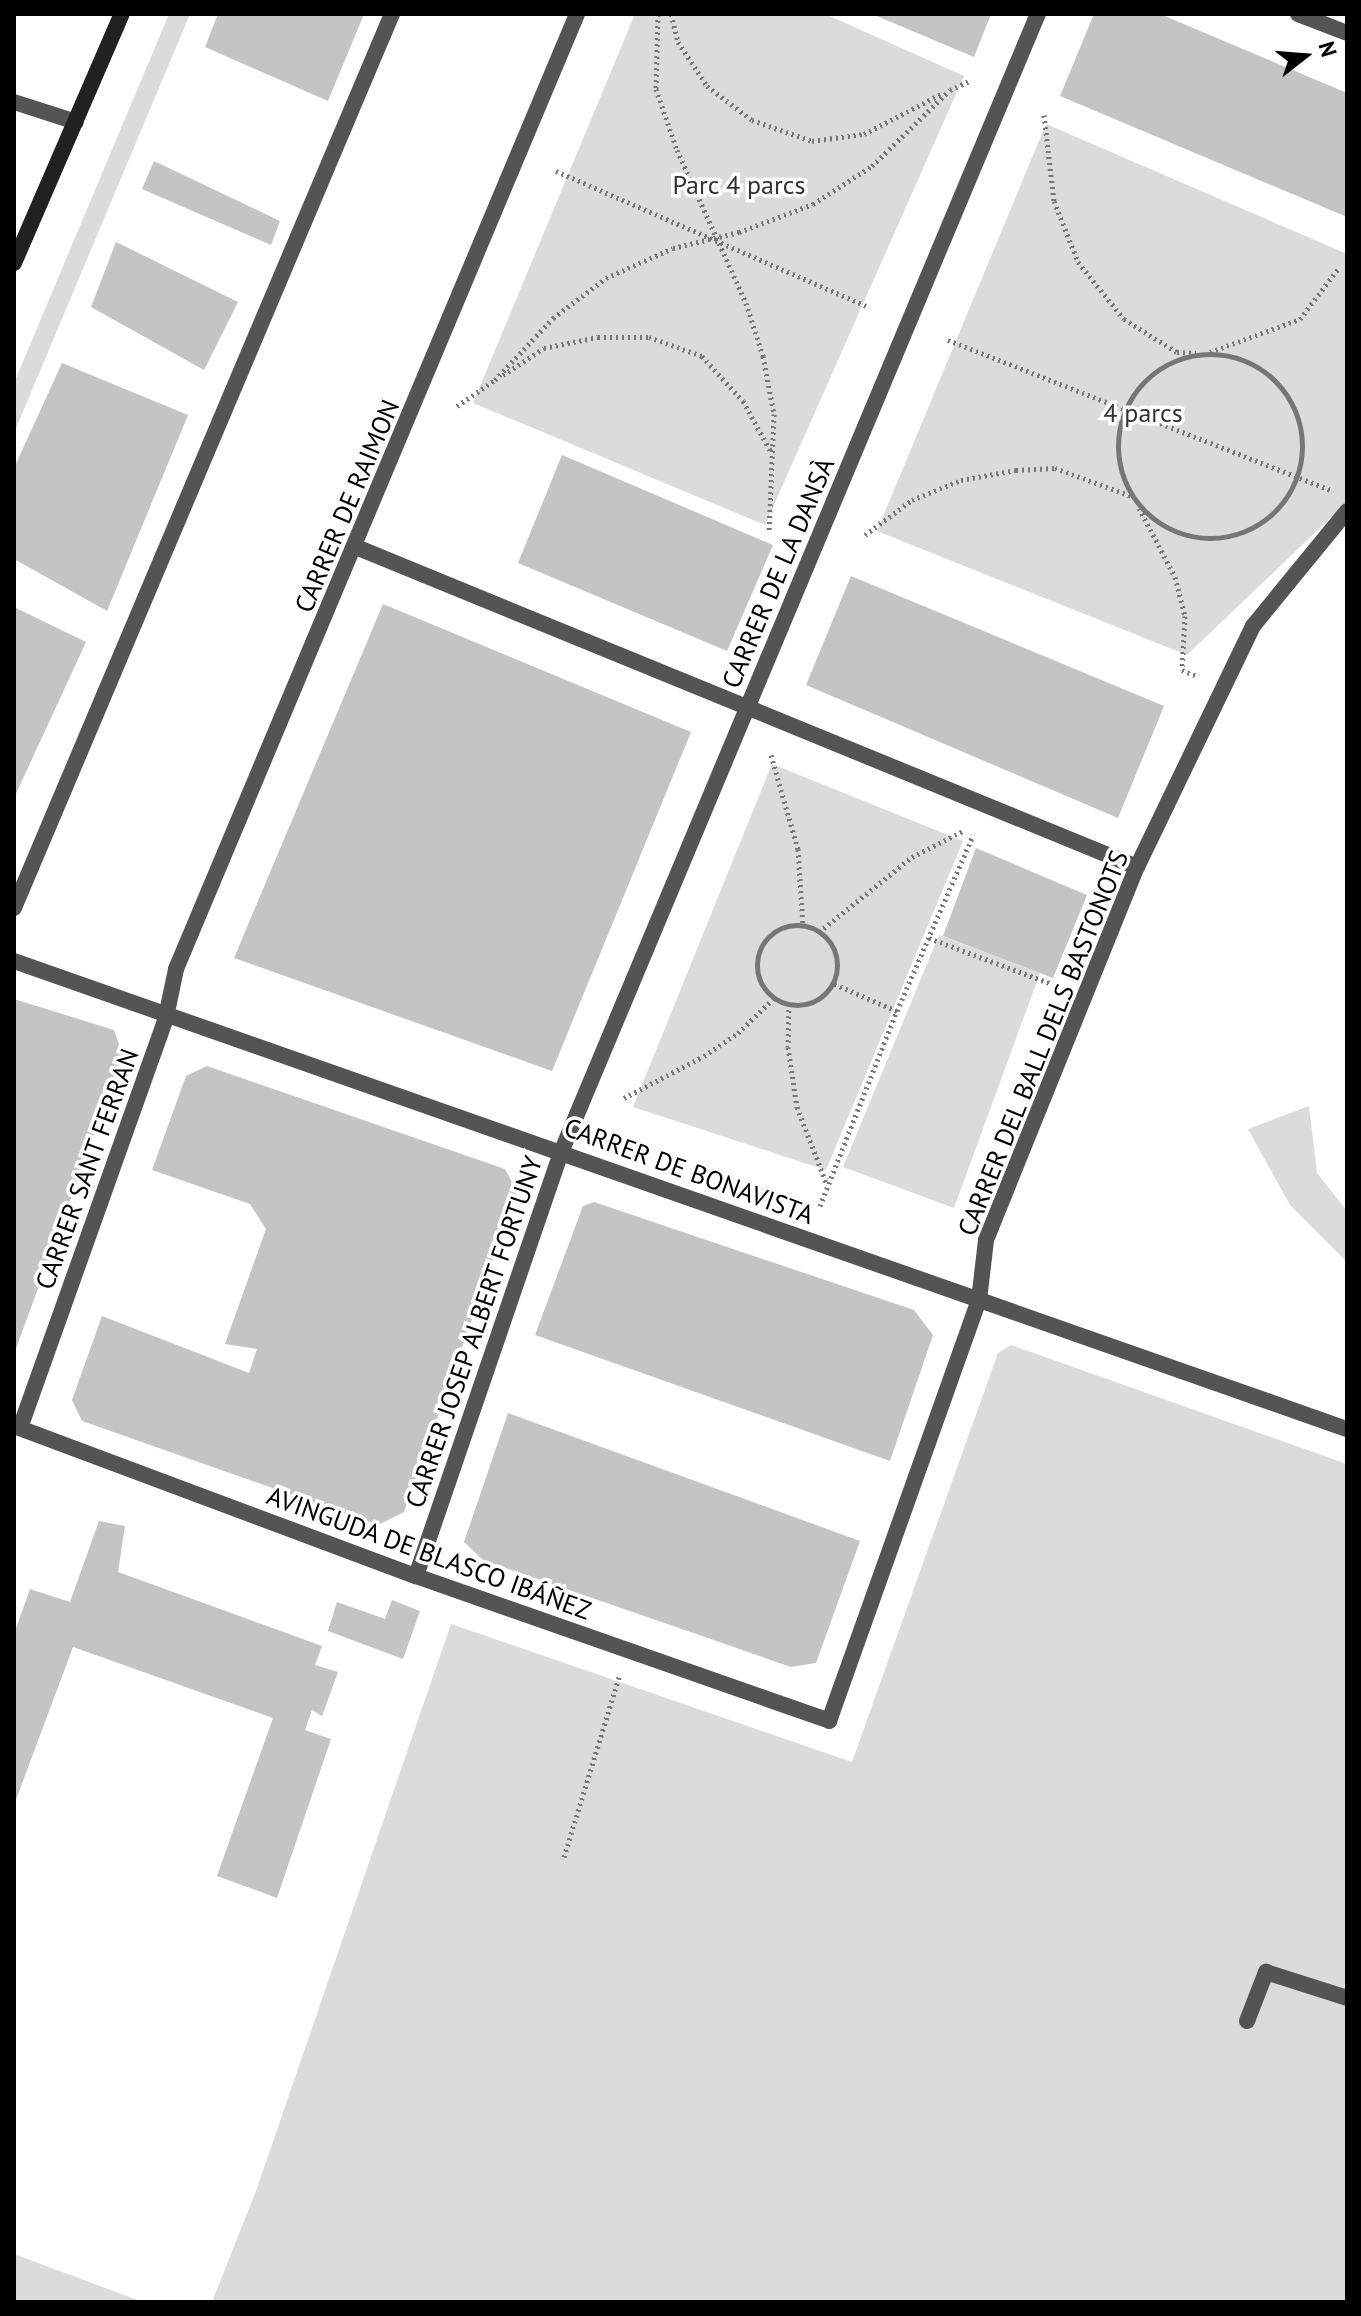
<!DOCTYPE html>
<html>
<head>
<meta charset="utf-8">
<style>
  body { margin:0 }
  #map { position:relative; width:1361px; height:2316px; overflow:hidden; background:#fff; font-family:"PT Sans",sans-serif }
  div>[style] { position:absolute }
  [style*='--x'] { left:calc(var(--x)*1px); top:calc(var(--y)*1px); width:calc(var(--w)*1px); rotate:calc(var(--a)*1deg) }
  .green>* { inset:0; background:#dbdbdb }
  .building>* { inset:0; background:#c4c4c4 }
  .path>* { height:5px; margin-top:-2.5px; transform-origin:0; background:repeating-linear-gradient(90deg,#767676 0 2px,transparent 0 6px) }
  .path>.ring { margin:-2.5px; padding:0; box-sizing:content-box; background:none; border:5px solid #767676; border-radius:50% }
  .lane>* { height:16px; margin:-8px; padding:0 8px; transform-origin:8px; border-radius:8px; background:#545454 }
  .street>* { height:16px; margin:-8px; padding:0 8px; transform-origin:8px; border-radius:8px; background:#545454 }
  .secondary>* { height:16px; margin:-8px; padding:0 8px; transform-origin:8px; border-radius:8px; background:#212121 }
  span { translate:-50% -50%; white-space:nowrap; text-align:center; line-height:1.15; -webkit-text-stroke:7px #fff; paint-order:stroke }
  .park-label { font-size:26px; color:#323232 }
  .street-label { font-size:26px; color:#000 }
  .frame { position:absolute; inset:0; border:16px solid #000; pointer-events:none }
  .north { position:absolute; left:1265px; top:16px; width:80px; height:80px; -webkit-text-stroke:6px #fff; paint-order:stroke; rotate:73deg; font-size:22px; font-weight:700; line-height:32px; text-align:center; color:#000 }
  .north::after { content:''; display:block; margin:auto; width:28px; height:36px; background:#000; clip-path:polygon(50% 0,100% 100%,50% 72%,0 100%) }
</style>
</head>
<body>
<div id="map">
  <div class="green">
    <div style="clip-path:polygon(169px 14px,190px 14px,14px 433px,14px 383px)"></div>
    <div style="clip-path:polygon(635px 14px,825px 14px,964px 76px,765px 525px,473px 403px)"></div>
    <div style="clip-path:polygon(1046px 124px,1347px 254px,1347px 502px,1187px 655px,877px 531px)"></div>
    <div style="clip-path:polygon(772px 764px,963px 841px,826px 1170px,633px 1107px)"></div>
    <div style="clip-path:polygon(939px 935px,1040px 973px,954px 1208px,843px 1167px)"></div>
    <div style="clip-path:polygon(1309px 1106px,1317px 1173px,1347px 1211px,1347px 1262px,1290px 1205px,1248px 1129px)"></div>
    <div style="clip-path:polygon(1011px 1345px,1347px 1464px,1347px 2302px,212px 2302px,256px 2191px,451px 1624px,852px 1762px,998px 1353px)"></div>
    <div style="clip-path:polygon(14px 2254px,143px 2302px,14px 2302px)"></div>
  </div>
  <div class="building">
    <div style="clip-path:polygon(218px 14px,364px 14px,328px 101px,205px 47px)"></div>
    <div style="clip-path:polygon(872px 14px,991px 14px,974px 57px)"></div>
    <div style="clip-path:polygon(1094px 14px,1160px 14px,1347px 93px,1347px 217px,1060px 96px)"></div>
    <div style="clip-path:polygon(154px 161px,280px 221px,271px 245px,142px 189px)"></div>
    <div style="clip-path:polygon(116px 242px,238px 302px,204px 370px,91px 307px)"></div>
    <div style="clip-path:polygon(62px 363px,188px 415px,107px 611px,14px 559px,14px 468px)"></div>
    <div style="clip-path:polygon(562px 455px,773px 545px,727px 651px,518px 563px)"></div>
    <div style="clip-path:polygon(851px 576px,1164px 706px,1118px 818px,806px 685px)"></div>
    <div style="clip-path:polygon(383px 604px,691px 732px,552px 1071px,234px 958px)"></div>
    <div style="clip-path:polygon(14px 607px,86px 642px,14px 798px)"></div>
    <div style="clip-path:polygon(976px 848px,1087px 895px,1053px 978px,943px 936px)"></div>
    <div style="clip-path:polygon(14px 999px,114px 1030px,123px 1056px,14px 1354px)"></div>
    <div style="clip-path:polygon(207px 1066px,505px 1169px,517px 1192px,404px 1512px,378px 1525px,82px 1421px,72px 1400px,102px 1316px,249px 1373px,257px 1349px,225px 1344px,266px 1229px,250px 1204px,152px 1170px,186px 1076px)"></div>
    <div style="clip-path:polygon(594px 1202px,914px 1310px,933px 1335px,890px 1461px,535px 1335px,583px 1206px)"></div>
    <div style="clip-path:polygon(508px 1413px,860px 1541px,816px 1663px,791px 1667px,483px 1560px,464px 1542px)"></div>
    <div style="clip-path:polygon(99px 1521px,125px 1526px,118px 1572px,322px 1646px,315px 1665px,338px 1672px,322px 1716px,312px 1710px,305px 1730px,331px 1739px,277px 1898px,217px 1876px,273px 1718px,73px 1647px,14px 1805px,14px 1634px,30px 1589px,70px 1602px)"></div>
    <div style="clip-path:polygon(392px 1600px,420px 1611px,403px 1659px,328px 1631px,337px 1602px,385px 1619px)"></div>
  </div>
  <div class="path">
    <div style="--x:658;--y:14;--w:75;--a:91.5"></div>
    <div style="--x:656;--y:89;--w:65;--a:71"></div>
    <div style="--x:677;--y:150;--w:168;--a:65.7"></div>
    <div style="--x:746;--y:303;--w:56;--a:72.2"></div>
    <div style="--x:763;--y:356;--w:59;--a:79.3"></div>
    <div style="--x:774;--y:414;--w:119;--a:92.4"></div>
    <div style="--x:671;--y:14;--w:29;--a:76"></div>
    <div style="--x:678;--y:42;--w:53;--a:56.6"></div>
    <div style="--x:707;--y:86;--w:56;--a:37.1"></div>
    <div style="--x:752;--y:120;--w:64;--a:19.3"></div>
    <div style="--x:812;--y:141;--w:52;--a:-7.7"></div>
    <div style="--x:864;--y:134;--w:89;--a:-27.4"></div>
    <div style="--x:1044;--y:115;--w:87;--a:83.4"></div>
    <div style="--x:1054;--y:201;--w:66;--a:68.5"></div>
    <div style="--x:1078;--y:262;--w:73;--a:51.1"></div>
    <div style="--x:1124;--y:319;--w:62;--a:31.9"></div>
    <div style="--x:1177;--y:352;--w:19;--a:3"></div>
    <div style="--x:556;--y:171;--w:341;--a:23.5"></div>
    <div style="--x:948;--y:340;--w:414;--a:21.4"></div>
    <div style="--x:1210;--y:352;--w:96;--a:-20.1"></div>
    <div style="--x:1300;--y:319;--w:63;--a:-52.8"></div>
    <div class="ring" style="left:1118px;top:354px;width:179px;height:179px"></div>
    <div style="--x:503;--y:375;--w:49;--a:-33.4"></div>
    <div style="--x:544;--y:348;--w:55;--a:-11.5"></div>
    <div style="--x:598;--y:337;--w:51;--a:0"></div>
    <div style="--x:649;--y:337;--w:56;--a:19.7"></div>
    <div style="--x:702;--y:356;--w:61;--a:47.7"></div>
    <div style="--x:743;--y:401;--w:58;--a:61.2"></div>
    <div style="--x:495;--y:380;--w:85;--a:-46.9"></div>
    <div style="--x:553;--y:318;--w:66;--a:-37"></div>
    <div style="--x:606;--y:278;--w:73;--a:-24.1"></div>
    <div style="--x:673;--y:248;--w:68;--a:-13.6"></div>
    <div style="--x:739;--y:232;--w:79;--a:-20.7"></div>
    <div style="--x:813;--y:204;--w:70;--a:-32.8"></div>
    <div style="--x:872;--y:166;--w:109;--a:-44.3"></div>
    <div style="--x:950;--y:90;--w:21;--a:-25"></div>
    <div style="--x:457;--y:406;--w:46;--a:-34.4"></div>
    <div style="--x:1139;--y:508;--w:78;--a:62.4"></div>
    <div style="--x:1175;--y:577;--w:40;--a:75.6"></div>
    <div style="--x:1185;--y:616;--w:54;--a:93.2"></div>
    <div style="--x:1182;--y:670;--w:18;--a:22"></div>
    <div style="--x:865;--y:535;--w:59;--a:-36.7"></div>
    <div style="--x:912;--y:500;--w:53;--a:-22.2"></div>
    <div style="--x:961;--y:480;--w:56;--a:-10.3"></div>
    <div style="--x:1016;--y:470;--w:39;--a:-3"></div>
    <div style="--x:1055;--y:468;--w:82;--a:20"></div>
    <div style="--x:771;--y:755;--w:98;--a:74"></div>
    <div style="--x:798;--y:849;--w:77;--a:86.3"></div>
    <div class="ring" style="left:757px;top:925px;width:75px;height:75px"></div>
    <div style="--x:819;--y:932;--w:119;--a:-38.9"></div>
    <div style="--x:912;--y:857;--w:57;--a:-27"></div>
    <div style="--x:929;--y:938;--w:131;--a:20.5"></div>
    <div style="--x:789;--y:1004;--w:43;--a:91.3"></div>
    <div style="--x:788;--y:1047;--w:61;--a:81.5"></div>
    <div style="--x:797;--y:1107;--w:84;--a:69"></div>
    <div style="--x:897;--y:1011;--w:192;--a:-66.6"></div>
    <div style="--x:624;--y:1098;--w:90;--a:-27.7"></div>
    <div style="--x:704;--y:1056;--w:41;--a:-34.1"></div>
    <div style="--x:738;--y:1033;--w:50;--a:-44.2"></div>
    <div style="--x:820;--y:1206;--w:210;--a:-68.5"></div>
    <div style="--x:897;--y:1011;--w:71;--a:-156.7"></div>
    <div style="--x:564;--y:1857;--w:191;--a:-73"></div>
  </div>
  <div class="lane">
    <div style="--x:1247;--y:2021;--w:53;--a:-68.8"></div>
    <div style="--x:1266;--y:1972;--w:85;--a:17.8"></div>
  </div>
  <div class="street">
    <div style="--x:1298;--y:14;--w:53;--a:21.2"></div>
    <div style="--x:14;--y:102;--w:65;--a:17.9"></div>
    <div style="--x:356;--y:547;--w:844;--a:22.28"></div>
    <div style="--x:14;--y:908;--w:971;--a:-67.08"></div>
    <div style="--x:14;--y:961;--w:1413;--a:19.35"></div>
    <div style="--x:14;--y:1426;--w:429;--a:20.5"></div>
    <div style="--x:416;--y:1576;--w:438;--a:19.3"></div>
    <div style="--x:829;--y:1721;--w:447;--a:-70.4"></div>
    <div style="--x:979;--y:1300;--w:60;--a:-83.3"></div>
    <div style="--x:986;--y:1240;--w:402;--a:-68"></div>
    <div style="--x:1137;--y:867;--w:267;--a:-64.3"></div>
    <div style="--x:1253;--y:626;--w:149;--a:-50.7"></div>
    <div style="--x:20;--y:1428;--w:436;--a:-70.4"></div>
    <div style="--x:166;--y:1017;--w:49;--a:-78.2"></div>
    <div style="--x:176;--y:969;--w:1036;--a:-67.22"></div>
    <div style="--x:416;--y:1576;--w:450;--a:-71.1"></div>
    <div style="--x:562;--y:1150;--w:1232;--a:-67.27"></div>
  </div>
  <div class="secondary">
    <div style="--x:14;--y:263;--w:271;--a:-66.6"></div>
  </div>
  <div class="park-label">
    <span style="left:739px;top:185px">Parc 4 parcs</span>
    <span style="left:1143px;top:413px">4 parcs</span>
  </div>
  <div class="street-label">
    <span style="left:347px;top:506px;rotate:-67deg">CARRER DE RAIMON</span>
    <span style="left:778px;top:573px;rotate:-67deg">CARRER DE LA DANSÀ</span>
    <span style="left:1043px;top:1043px;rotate:-68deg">CARRER DEL BALL DELS BASTONOTS</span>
    <span style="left:87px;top:1169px;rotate:-70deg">CARRER SANT FERRAN</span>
    <span style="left:689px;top:1171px;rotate:20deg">CARRER DE BONAVISTA</span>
    <span style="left:474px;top:1332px;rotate:-71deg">CARRER JOSEP ALBERT FORTUNY</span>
    <span style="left:429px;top:1553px;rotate:20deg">AVINGUDA DE BLASCO IBÁÑEZ</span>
  </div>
  <div class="frame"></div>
  <div class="north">N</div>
</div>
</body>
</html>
